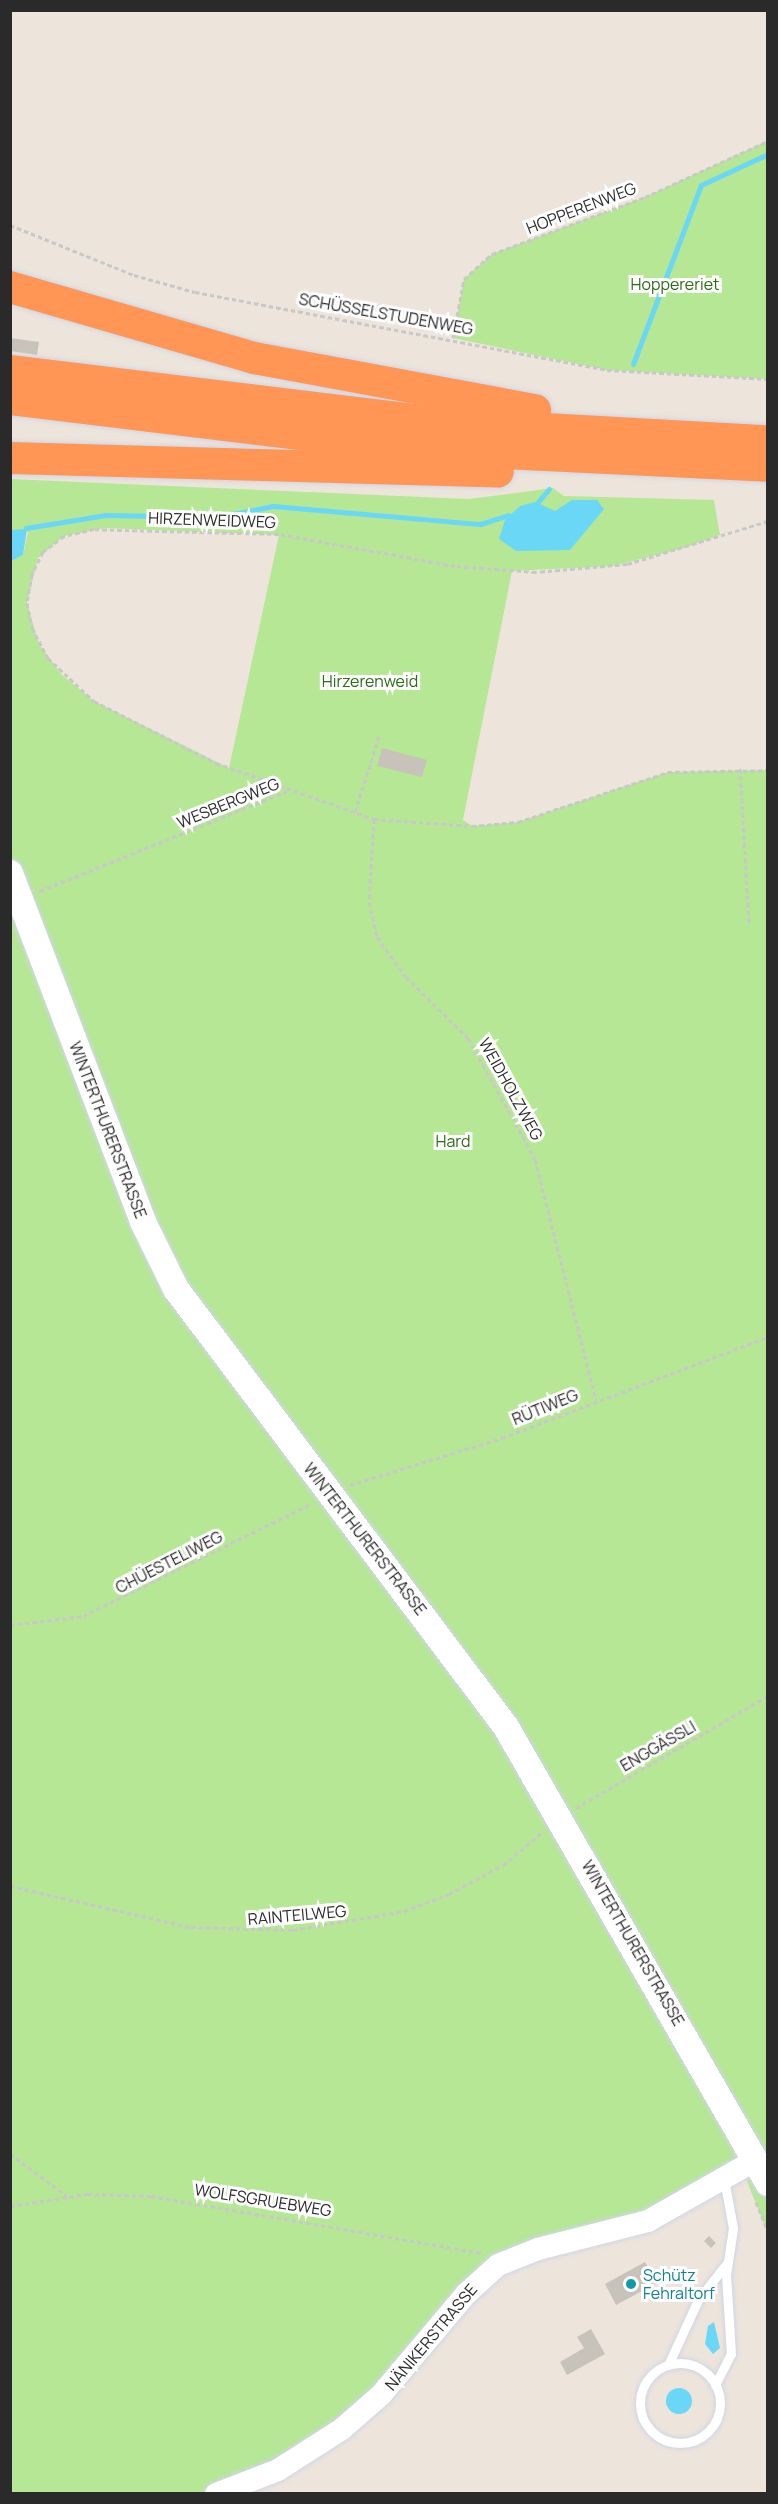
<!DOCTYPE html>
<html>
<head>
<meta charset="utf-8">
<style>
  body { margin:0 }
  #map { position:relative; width:778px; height:2504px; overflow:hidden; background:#ede5dc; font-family:Manrope,sans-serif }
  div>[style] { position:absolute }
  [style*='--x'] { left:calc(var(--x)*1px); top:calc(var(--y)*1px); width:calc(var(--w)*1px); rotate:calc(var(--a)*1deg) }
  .green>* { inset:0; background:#b5e795 }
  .water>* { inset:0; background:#69d7f5 }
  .round { border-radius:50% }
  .stream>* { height:5px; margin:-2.5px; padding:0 2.5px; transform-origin:2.5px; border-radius:2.5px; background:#69d7f5 }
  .building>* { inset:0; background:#c8c3ba }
  .path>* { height:3px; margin-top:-1.5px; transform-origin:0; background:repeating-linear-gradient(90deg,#c8c8c8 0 4.5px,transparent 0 7.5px) }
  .roads { filter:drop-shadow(0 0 2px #d1d5e4) drop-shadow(0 0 2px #d1d5e4) }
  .service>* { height:9px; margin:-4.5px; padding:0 4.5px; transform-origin:4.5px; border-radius:4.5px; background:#fff }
  .service>.ring { margin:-4.5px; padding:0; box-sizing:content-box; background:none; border:9px solid #fff; border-radius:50% }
  .tertiary>* { height:22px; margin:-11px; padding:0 11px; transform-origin:11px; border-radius:11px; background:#fff }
  .secondary>* { height:26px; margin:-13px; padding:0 13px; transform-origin:13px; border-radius:13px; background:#fff }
  .motorway>* { height:32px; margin:-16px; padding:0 16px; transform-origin:16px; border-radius:16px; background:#ff9655 }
  .dots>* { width:16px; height:16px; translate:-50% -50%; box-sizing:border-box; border:3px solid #fff; border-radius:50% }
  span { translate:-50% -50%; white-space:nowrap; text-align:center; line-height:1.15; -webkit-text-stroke:6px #fff; paint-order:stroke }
  .street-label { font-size:16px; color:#2a2a2a }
  .park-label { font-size:16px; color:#2c6c16 }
  .culture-label { font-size:16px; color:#0d838f }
  .left { translate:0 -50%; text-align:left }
  .frame { position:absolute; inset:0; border:12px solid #2a2a2a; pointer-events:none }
</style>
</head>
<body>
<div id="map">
  <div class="green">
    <div style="clip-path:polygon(767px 141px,767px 379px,607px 370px,453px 338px,464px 279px,492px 254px,645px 197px)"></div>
    <div style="clip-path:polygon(evenodd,10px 479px,469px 499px,553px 488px,564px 496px,714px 500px,720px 535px,684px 548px,613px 566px,512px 571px,463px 820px,472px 826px,518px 822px,668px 772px,767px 770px,767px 2231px,742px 2169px,683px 2203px,509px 2259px,360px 2415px,216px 2493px,11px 2493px,10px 561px,23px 555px,28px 532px,11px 530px,10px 479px,105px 528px,279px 535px,229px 768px,94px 701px,62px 675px,39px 644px,27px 603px,38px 558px,64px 536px,105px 528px)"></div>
  </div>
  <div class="water">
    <div style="clip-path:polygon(572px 500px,597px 500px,604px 509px,570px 550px,516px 551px,499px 539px,505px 520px,520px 506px,535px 502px,555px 511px)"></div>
    <div style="clip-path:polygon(27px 529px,23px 555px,11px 561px,11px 530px)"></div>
    <div style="clip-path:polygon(714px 2322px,720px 2348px,713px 2354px,705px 2344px,708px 2326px)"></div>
    <div class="round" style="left:666px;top:2388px;width:26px;height:26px"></div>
  </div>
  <div class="stream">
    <div style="--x:633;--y:364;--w:191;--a:-69.2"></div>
    <div style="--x:701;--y:185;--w:74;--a:-24.8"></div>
    <div style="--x:538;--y:502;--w:17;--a:-50"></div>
    <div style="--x:26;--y:528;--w:81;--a:-9.2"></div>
    <div style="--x:106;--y:515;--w:111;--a:1"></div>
    <div style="--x:217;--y:517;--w:57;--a:-11.1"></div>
    <div style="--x:273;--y:506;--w:208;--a:5"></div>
    <div style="--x:480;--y:524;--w:30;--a:-17"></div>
  </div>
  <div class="building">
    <div style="clip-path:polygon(10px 338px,39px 342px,37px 355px,10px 351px)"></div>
    <div style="clip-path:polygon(382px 748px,427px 760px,422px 777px,377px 766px)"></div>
    <div style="clip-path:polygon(709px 2236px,716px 2243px,711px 2248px,704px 2241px)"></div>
    <div style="clip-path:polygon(645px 2262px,657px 2283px,616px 2305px,605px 2284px)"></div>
    <div style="clip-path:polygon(591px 2329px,605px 2354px,567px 2375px,560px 2362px,584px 2348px,577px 2337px)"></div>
  </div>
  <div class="path">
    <div style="--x:10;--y:225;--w:134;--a:22"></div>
    <div style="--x:134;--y:275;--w:63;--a:15.6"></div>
    <div style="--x:195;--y:292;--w:419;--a:10.7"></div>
    <div style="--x:607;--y:370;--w:161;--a:3.2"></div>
    <div style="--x:453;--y:338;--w:60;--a:-79.4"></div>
    <div style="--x:464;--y:279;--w:38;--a:-42"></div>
    <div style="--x:492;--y:254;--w:163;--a:-20.4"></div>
    <div style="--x:645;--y:197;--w:135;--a:-24.5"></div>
    <div style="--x:768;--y:521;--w:147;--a:163"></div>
    <div style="--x:627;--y:564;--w:91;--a:175"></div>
    <div style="--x:536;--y:572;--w:81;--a:-175.8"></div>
    <div style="--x:455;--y:566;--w:179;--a:-169.7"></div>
    <div style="--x:279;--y:534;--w:185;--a:-178.5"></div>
    <div style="--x:94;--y:529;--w:31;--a:167"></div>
    <div style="--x:64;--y:536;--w:26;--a:143"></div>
    <div style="--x:43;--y:552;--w:25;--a:117"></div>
    <div style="--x:32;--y:574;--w:29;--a:100"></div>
    <div style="--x:27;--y:603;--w:25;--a:79"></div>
    <div style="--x:32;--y:628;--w:34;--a:62"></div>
    <div style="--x:48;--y:658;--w:63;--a:43.1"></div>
    <div style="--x:94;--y:701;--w:137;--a:26.9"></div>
    <div style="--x:216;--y:763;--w:168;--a:19.5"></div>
    <div style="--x:374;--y:819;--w:98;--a:4.1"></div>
    <div style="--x:472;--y:826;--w:46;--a:-5"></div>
    <div style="--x:518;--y:822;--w:158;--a:-18.4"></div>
    <div style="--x:668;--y:772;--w:100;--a:-1.1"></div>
    <div style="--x:740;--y:768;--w:156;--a:86.7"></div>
    <div style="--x:355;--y:812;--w:80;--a:-72.5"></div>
    <div style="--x:374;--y:819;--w:83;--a:93.4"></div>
    <div style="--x:369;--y:902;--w:36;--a:77"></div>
    <div style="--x:377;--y:937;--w:49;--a:54.1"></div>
    <div style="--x:406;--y:977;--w:87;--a:44.5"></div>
    <div style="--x:468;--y:1038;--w:138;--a:61"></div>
    <div style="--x:535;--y:1159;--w:249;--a:75.8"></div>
    <div style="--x:40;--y:891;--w:266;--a:-22"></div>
    <div style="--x:350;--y:1485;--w:159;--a:-17.2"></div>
    <div style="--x:502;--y:1438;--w:285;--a:-20.8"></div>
    <div style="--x:10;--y:1625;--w:74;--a:-7"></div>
    <div style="--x:83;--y:1616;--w:254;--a:-26.2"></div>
    <div style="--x:576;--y:1808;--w:222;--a:-30.3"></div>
    <div style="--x:10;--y:1886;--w:186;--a:12.8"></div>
    <div style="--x:191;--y:1927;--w:102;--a:1.7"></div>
    <div style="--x:293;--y:1930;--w:113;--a:-9.7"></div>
    <div style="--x:404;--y:1911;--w:48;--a:-20.7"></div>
    <div style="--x:449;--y:1894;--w:61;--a:-28.2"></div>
    <div style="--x:503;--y:1865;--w:53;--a:-39.7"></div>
    <div style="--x:10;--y:2154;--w:71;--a:36.4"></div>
    <div style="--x:756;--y:2202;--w:31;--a:68"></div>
    <div style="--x:10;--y:2206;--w:78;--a:-8.9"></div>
    <div style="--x:87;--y:2194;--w:64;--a:1.8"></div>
    <div style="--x:151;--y:2196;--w:335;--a:9.8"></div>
  </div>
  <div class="roads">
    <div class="service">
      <div class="ring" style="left:640px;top:2363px;width:71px;height:71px"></div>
      <div style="--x:668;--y:2365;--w:72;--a:-65.2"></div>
      <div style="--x:698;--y:2300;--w:47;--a:-51.9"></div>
      <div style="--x:715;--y:2385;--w:35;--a:-63"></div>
      <div style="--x:731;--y:2354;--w:79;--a:-93.6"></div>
      <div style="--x:726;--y:2275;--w:48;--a:-81.5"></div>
      <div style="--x:733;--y:2228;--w:50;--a:-100.4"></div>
    </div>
    <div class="tertiary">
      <div style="--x:216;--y:2494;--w:66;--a:-21.2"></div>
      <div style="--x:278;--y:2470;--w:76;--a:-32.6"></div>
      <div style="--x:342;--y:2429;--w:52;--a:-41.1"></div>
      <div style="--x:381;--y:2395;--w:132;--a:-49.9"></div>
      <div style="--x:466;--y:2294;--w:43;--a:-42.2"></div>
      <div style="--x:498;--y:2265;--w:43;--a:-21.8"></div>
      <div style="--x:538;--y:2249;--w:114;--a:-14.3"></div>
      <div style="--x:648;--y:2221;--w:124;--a:-29.5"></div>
    </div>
    <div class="secondary">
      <div style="--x:10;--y:873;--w:373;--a:69.1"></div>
      <div style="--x:143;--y:1222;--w:75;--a:63.8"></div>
      <div style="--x:176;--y:1289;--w:548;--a:53"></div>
      <div style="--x:506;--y:1727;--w:526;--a:60.12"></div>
    </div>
    <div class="motorway">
      <div style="--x:10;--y:287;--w:254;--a:16.2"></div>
      <div style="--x:254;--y:358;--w:286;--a:10.5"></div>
      <div style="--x:10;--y:371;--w:434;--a:6.9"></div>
      <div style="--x:441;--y:423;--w:327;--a:3.2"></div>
      <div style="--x:10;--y:399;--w:417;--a:6.9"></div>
      <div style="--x:424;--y:449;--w:344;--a:2.8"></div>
      <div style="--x:10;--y:458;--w:488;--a:1.6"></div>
    </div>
  </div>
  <div class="dots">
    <div style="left:631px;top:2284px;background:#0f9aa8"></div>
  </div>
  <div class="street-label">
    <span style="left:581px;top:208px;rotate:-21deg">HOPPERENWEG</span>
    <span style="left:386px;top:314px;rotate:10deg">SCHÜSSELSTUDENWEG</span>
    <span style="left:212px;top:520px;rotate:2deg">HIRZENWEIDWEG</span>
    <span style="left:228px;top:803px;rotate:-22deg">WESBERGWEG</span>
    <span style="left:511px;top:1089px;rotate:61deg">WEIDHOLZWEG</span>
    <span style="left:108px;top:1130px;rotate:69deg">WINTERTHURERSTRASSE</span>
    <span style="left:545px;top:1407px;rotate:-22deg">RÜTIWEG</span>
    <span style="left:365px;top:1539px;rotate:52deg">WINTERTHURERSTRASSE</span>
    <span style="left:169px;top:1562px;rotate:-27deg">CHÜESTELIWEG</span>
    <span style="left:658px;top:1746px;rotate:-30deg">ENGGÄSSLI</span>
    <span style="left:297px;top:1915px;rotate:-5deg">RAINTEILWEG</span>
    <span style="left:633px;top:1943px;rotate:60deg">WINTERTHURERSTRASSE</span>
    <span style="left:263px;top:2200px;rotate:9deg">WOLFSGRUEBWEG</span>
    <span style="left:431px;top:2337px;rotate:-50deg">NÄNIKERSTRASSE</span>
  </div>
  <div class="park-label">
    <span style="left:675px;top:284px">Hoppereriet</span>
    <span style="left:370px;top:681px">Hirzerenweid</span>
    <span style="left:453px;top:1141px">Hard</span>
  </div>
  <div class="culture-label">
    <span class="left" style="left:643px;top:2284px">Schütz<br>Fehraltorf</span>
  </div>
  <div class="frame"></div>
</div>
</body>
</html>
